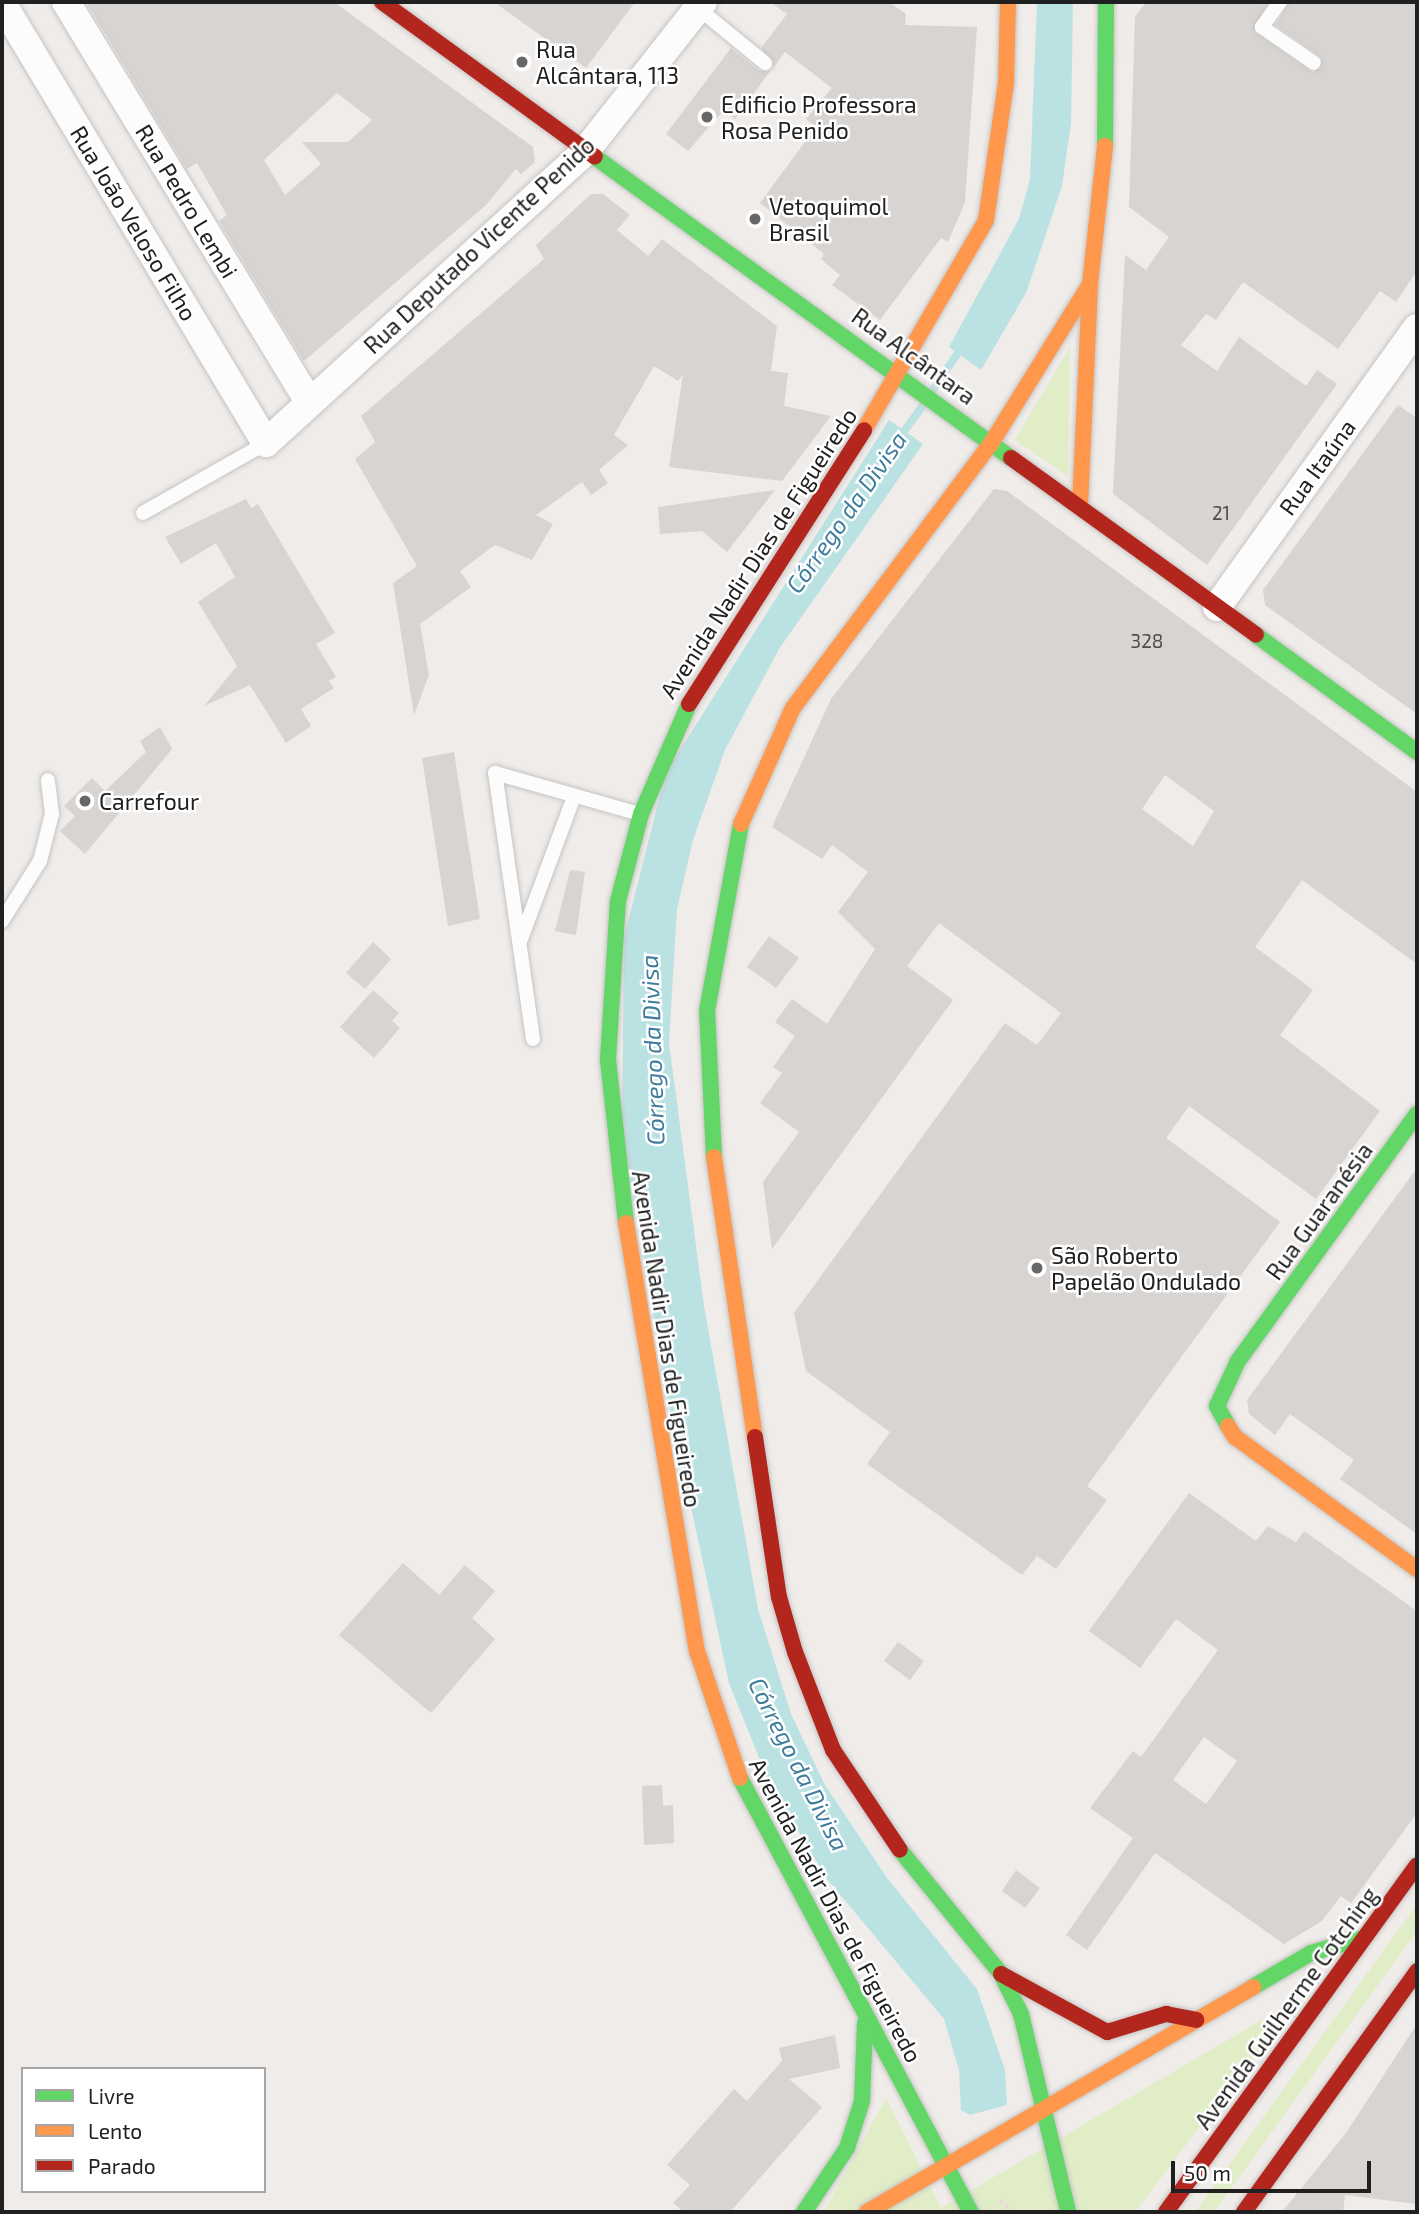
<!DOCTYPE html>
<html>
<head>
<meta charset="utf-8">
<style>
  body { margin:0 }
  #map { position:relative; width:1419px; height:2214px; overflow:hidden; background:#efece9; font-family:"Exo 2",sans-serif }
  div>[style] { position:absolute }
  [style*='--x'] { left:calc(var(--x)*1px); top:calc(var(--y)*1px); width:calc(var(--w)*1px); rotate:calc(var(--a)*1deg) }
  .grass>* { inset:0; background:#e1edc7 }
  .water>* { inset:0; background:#bbe2e3 }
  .stream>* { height:8px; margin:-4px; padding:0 4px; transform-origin:4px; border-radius:4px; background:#bbe2e3 }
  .building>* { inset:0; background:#d7d4d1 }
  .path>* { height:4.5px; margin-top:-2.25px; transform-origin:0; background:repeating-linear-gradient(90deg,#ecd9db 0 3.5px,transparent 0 7px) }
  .roads { filter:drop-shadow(0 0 2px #c6c4c3) drop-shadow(0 0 2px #c6c4c3) }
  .lane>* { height:14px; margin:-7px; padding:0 7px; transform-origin:7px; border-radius:7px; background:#fdfcfc }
  .street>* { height:28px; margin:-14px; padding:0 14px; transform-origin:14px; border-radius:14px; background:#fdfcfc }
  .fast>* { height:16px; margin:-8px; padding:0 8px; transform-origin:8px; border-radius:8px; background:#63d668 }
  .slow>* { height:16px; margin:-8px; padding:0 8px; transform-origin:8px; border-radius:8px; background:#ff974d }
  .jam>* { height:16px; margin:-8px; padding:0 8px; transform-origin:8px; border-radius:8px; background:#b3261e }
  .dots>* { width:19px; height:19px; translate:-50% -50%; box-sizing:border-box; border:4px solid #fff; border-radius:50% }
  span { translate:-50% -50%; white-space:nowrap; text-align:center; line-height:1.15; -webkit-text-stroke:5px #fff; paint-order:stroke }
  .number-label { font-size:19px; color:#4e4d4c }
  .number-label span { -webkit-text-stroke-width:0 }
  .poi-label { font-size:23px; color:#202020 }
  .left { translate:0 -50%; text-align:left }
  .street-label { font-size:23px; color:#202020 }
  .water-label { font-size:24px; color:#3f7d9c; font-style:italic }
  .frame { position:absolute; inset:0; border:4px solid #202020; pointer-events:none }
  .legend { position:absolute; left:21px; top:2067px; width:245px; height:126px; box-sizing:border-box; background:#fff; border:2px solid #a6a6a6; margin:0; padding:9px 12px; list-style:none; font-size:21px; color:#202020 }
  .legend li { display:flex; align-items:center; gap:14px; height:35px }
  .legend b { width:35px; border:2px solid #a6a6a6 }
  .scale { position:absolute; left:1171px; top:2161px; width:200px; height:32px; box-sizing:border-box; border:4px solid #202020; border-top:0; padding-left:9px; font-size:21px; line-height:24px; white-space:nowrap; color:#202020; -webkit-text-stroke:5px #fff; paint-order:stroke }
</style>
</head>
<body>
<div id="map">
  <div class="grass">
    <div style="clip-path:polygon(1070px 347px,1068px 476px,1015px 440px)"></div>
    <div style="clip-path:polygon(1417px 1904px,1417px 1931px,1214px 2212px,1195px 2212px)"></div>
    <div style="clip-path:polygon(1296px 2000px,1135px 2212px,824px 2212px,886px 2098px,941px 2208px)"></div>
  </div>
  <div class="water">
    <div style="clip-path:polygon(1037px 2px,1073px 2px,1071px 123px,1062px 186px,1026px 293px,981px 370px,949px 347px,1019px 219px,1030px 179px)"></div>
    <div style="clip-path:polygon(889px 420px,923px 444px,779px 649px,725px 750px,693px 840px,677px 909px,669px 1043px,704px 1306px,758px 1609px,791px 1714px,825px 1785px,887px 1878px,977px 1989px,1005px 2070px,1007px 2105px,970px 2115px,961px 2110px,959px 2070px,944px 2019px,827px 1879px,768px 1780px,729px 1683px,666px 1391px,622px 1129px,624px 937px,666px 772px)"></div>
  </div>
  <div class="stream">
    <div style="--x:934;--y:388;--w:50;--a:-55.7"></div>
    <div style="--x:900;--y:437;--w:39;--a:-54"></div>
  </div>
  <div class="building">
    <div style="clip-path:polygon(evenodd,86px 2px,334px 2px,533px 147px,535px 162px,521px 174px,516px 169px,486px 205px,304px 361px,219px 221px,227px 215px,197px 163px,187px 169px,86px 2px,337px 93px,372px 120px,348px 142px,302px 142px,321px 164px,285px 195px,264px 160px,337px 93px)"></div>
    <div style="clip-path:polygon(494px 2px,635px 2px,586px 68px)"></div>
    <div style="clip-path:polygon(770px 2px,889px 2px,906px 14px,905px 25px,977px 27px,965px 202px,948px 242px,941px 238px,880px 320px,832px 285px,840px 275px,821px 259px,824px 254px,760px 203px,816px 127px,806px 119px,832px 88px,785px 52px,774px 67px,761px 48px,787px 14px)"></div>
    <div style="clip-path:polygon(1146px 2px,1268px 2px,1254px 32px,1314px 73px,1322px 58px,1276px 25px,1289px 2px,1417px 2px,1417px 271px,1396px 302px,1380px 291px,1338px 349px,1243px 282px,1216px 320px,1206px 314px,1181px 345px,1217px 371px,1239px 337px,1306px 386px,1317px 370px,1337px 384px,1207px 565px,1113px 494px,1125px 255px,1146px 270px,1169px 237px,1129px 207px,1135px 17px)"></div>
    <div style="clip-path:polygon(731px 48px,759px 71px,771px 70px,735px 119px,724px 110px,688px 151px,666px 134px)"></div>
    <div style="clip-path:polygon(591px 194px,603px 194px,630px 215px,617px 230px,648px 256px,662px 239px,777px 326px,771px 371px,788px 373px,784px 406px,831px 416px,782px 481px,669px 467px,683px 374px,678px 381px,654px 366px,614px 435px,628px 445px,599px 470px,608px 483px,591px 495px,582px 482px,536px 515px,553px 524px,532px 560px,495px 545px,460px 571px,471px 587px,420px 624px,429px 675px,414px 715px,393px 583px,417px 566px,355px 459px,375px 442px,361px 416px,544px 259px,536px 245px)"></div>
    <div style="clip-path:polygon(1398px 405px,1417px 418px,1417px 714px,1265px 605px,1263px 590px)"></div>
    <div style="clip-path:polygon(evenodd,994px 489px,1007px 491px,1417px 792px,1417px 964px,1302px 880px,1255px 947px,1313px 990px,1280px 1035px,1380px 1111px,1316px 1199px,1189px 1106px,1166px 1138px,1280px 1222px,1087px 1486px,1107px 1500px,1056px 1569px,1037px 1556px,1022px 1575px,867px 1464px,890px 1432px,806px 1371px,794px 1313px,1005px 1023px,1037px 1045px,1061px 1013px,939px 923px,907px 966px,953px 1000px,772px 1249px,763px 1182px,799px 1132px,760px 1103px,782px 1073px,773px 1067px,795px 1036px,775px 1022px,792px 999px,827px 1024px,875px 949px,838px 912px,868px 872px,832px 845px,822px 859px,772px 827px,831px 699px,994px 489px,1165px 775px,1214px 811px,1193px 846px,1142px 809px,1165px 775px)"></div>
    <div style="clip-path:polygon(775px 490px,727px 552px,702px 531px,660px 534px,658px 507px)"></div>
    <div style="clip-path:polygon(246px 499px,251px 508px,258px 504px,335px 633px,316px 644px,336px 677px,329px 681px,334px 688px,301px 709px,311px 726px,286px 743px,250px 685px,204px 706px,237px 666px,198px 602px,235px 577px,216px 543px,181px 564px,165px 537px)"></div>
    <div style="clip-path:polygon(160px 727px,172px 749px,85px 854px,60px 831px,75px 816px,64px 806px,92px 778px,105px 791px,146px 752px,140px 741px)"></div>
    <div style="clip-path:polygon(454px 752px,480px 919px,448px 926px,422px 758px)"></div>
    <div style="clip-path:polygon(570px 870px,585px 872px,576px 935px,555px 931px)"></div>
    <div style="clip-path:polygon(769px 936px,799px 958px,776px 988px,747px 967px)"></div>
    <div style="clip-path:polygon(373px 942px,391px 959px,365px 989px,346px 973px)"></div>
    <div style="clip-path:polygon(373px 990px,399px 1013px,392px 1021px,400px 1028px,374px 1058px,340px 1027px)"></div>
    <div style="clip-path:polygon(1417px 1168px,1417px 1534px,1340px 1479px,1354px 1460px,1290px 1414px,1275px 1435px,1249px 1414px,1247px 1400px)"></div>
    <div style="clip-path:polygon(evenodd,1189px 1493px,1256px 1541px,1268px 1526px,1296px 1542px,1304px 1531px,1417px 1611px,1417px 1813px,1351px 1903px,1341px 1896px,1322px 1921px,1284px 1944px,1155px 1853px,1087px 1950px,1066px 1935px,1133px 1838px,1090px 1808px,1133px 1751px,1141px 1757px,1218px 1650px,1176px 1619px,1140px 1668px,1089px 1631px,1189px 1493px,1204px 1737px,1237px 1761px,1206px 1804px,1173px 1780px,1204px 1737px)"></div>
    <div style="clip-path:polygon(403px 1563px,439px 1595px,465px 1565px,495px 1591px,472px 1618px,495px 1639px,431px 1713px,339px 1635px)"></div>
    <div style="clip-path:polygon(898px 1642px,924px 1661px,910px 1680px,884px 1661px)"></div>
    <div style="clip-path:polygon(662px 1785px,663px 1806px,673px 1805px,674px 1843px,644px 1845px,642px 1786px)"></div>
    <div style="clip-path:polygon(1016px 1870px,1040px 1888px,1025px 1908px,1002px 1891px)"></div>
    <div style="clip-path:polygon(1417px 2024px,1417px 2204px,1345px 2195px,1343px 2212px,1282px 2212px,1346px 2133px)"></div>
    <div style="clip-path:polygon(835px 2035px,840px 2068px,789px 2079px,822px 2107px,730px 2212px,684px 2212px,673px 2203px,690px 2185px,667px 2165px,734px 2089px,747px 2101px,782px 2061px,779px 2048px)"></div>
  </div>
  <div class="path">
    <div style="--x:1000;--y:2200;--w:19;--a:39"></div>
  </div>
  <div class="roads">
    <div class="lane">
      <div style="--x:1280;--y:2;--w:31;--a:126"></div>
      <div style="--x:1262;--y:27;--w:63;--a:34.7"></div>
      <div style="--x:698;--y:8;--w:87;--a:39.4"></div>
      <div style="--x:143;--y:513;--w:142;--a:-29.6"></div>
      <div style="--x:2;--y:921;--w:71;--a:-57.7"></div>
      <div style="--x:40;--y:861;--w:49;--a:-75.7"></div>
      <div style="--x:52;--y:814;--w:34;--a:-97"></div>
      <div style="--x:521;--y:939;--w:149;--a:-69.6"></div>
      <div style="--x:533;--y:1039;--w:269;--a:-98.1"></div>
      <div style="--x:495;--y:773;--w:151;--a:15.8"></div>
    </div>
    <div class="street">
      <div style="--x:66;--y:2;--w:467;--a:58.7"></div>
      <div style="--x:2;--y:3;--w:513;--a:59.04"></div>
      <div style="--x:266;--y:443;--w:430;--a:-42.4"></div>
      <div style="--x:584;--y:153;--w:192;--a:-51.8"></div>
      <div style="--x:1217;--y:607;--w:343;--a:-54.4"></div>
    </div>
    <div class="fast">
      <div style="--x:1105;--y:146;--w:144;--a:-89.6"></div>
      <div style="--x:595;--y:157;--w:513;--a:35.89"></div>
      <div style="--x:1256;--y:635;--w:199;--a:36"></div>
      <div style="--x:714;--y:1157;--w:146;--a:-92.7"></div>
      <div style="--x:707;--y:1011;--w:190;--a:-79.7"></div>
      <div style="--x:626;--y:1223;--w:165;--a:-96.3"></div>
      <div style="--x:608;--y:1059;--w:158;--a:-86.4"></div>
      <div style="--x:618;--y:901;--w:90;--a:-75.2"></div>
      <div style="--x:641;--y:814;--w:120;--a:-66.4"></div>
      <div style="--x:1228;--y:1426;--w:23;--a:-119"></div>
      <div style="--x:1217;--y:1406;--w:50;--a:-65"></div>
      <div style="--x:1238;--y:1361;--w:305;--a:-54.1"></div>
      <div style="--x:740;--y:1778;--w:492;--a:62"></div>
      <div style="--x:900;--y:1850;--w:160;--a:50.8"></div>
      <div style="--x:1001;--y:1974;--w:45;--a:63.4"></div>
      <div style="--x:1021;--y:2014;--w:204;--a:76.6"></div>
      <div style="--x:1253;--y:1987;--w:67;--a:-30.4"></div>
      <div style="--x:1311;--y:1953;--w:55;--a:-15.8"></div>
      <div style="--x:804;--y:2212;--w:77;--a:-56.1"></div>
      <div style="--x:847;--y:2148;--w:49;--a:-72.3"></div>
      <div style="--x:862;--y:2101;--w:78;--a:-87.8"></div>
    </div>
    <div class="slow">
      <div style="--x:864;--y:430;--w:243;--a:-59.8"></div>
      <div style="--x:986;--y:220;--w:138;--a:-81.7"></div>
      <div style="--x:1006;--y:83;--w:81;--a:-88.6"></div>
      <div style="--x:1080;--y:506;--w:222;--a:-87.4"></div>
      <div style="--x:1090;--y:284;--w:139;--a:-83.8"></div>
      <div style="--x:741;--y:824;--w:127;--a:-65.9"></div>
      <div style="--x:793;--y:708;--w:332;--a:-53.2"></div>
      <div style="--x:992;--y:442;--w:186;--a:-58.2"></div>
      <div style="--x:714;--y:1157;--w:283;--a:81.7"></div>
      <div style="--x:626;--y:1223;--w:434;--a:80.6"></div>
      <div style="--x:697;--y:1651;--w:134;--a:71.3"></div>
      <div style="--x:1228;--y:1426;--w:13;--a:58"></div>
      <div style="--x:1235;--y:1437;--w:225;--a:36"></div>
      <div style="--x:867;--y:2212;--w:447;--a:-30.2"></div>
    </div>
    <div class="jam">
      <div style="--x:382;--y:2;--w:263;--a:36"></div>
      <div style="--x:1011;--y:458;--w:302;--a:35.8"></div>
      <div style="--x:689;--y:704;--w:325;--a:-57.4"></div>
      <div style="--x:755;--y:1437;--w:162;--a:81.5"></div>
      <div style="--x:779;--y:1597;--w:57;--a:73.8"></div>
      <div style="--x:795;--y:1652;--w:105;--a:68.8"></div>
      <div style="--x:833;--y:1750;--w:120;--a:56.2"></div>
      <div style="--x:1001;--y:1974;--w:121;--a:28.7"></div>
      <div style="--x:1107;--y:2032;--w:62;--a:-17"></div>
      <div style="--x:1166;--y:2014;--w:31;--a:11"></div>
      <div style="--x:1166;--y:2212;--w:428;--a:-54.1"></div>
      <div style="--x:1244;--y:2212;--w:297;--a:-54.3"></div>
    </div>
  </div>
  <div class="dots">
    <div style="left:522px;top:62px;background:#686766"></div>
    <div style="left:707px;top:117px;background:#686766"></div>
    <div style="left:755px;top:219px;background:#686766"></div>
    <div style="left:85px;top:801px;background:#686766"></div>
    <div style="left:1037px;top:1268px;background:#686766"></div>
  </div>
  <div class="number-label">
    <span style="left:1221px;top:513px">21</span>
    <span style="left:1147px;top:641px">328</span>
  </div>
  <div class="poi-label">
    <span class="left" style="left:536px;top:62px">Rua<br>Alcântara, 113</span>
    <span class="left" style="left:721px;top:117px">Edificio Professora<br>Rosa Penido</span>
    <span class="left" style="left:769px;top:219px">Vetoquimol<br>Brasil</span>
    <span class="left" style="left:99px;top:801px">Carrefour</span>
    <span class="left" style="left:1051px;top:1268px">São Roberto<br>Papelão Ondulado</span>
  </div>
  <div class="street-label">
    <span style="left:187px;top:201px;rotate:59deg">Rua Pedro Lembi</span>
    <span style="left:134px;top:223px;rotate:59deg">Rua João Veloso Filho</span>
    <span style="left:479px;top:245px;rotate:-43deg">Rua Deputado Vicente Penido</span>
    <span style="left:914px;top:356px;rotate:36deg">Rua Alcântara</span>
    <span style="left:1317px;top:467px;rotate:-54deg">Rua Itaúna</span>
    <span style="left:758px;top:553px;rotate:-57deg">Avenida Nadir Dias de Figueiredo</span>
    <span style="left:1319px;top:1211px;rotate:-54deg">Rua Guaranésia</span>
    <span style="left:667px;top:1339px;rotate:81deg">Avenida Nadir Dias de Figueiredo</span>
    <span style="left:836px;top:1910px;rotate:62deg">Avenida Nadir Dias de Figueiredo</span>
    <span style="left:1286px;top:2008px;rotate:-54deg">Avenida Guilherme Cotching</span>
  </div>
  <div class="water-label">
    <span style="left:846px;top:512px;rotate:-55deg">Córrego da Divisa</span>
    <span style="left:652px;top:1050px;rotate:-92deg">Córrego da Divisa</span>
    <span style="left:799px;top:1764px;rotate:63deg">Córrego da Divisa</span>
  </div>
  <div class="frame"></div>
  <ul class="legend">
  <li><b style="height:9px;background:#63d668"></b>Livre</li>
  <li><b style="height:9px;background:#ff974d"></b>Lento</li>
  <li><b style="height:9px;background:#b3261e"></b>Parado</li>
  </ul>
  <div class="scale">50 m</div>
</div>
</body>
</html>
